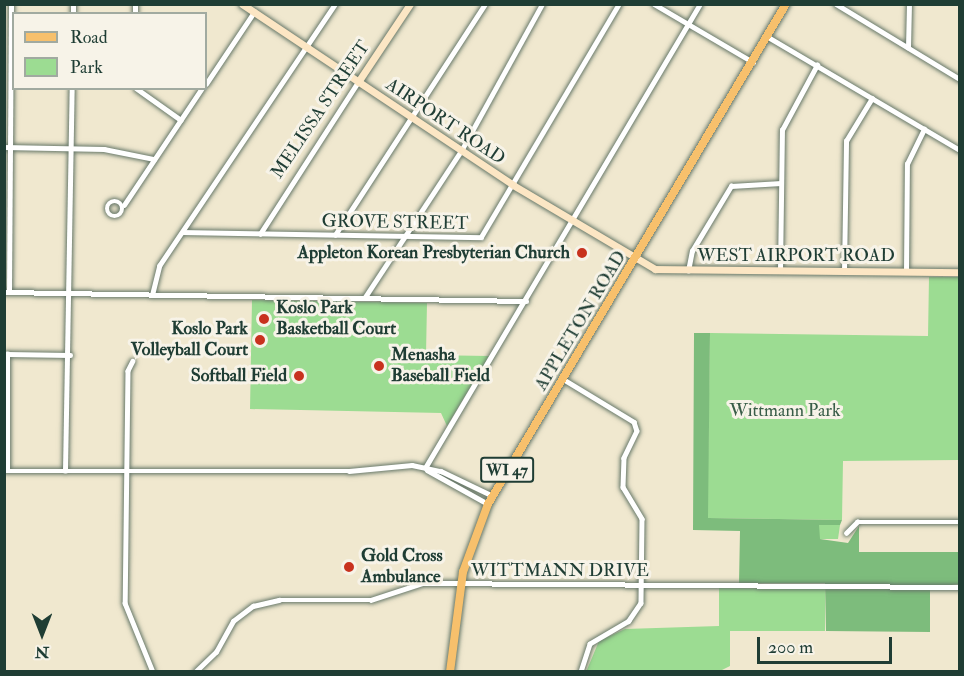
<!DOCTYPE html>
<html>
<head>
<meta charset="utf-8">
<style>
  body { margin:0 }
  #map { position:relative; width:964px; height:676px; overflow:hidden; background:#f0e8cf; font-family:"IM FELL Double Pica",serif }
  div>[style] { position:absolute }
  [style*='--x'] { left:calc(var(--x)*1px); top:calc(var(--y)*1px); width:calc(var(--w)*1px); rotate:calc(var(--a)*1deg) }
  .green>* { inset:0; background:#9cdc92 }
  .forest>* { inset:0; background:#7dbc7c }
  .roads { filter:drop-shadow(0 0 2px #68796a) drop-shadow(0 0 2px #68796a) }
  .street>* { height:4.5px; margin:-2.25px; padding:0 2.25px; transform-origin:2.25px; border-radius:2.25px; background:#fff }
  .street>.ring { margin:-2.25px; padding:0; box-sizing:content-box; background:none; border:4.5px solid #fff; border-radius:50% }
  .secondary>* { height:7px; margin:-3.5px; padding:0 3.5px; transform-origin:3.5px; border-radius:3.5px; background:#fce6c4 }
  .primary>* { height:8px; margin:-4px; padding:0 4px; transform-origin:4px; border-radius:4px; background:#f7c06c }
  .dots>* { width:16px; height:16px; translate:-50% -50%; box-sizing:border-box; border:3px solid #f7f3e8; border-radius:50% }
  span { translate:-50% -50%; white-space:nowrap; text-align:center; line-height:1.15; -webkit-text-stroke:6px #f7f3e8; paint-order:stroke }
  .shield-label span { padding:2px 4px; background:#f7f3e8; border:2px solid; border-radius:4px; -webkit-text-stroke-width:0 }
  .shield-label { font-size:16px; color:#1f3d34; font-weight:700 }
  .street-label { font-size:18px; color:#1f3d34 }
  .poi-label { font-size:18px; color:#1f3d34; font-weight:700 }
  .right { translate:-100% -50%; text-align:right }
  .left { translate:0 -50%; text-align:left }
  .park-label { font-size:18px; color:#385d47 }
  .frame { position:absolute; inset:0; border:6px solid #1f3d34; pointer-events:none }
  .legend { position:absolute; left:12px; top:12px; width:195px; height:78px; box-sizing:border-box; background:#f7f3e8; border:2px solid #a1aaa0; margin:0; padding:8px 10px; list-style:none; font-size:18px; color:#1f3d34 }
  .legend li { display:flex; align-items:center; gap:12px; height:30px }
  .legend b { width:30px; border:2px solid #a1aaa0 }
  .north { position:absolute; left:12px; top:604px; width:60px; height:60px; -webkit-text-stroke:4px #f7f3e8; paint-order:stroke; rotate:180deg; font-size:16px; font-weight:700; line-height:24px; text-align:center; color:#1f3d34 }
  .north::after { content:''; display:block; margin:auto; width:21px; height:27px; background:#1f3d34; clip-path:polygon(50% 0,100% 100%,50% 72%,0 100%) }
  .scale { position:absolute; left:757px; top:637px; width:135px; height:27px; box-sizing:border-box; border:3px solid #1f3d34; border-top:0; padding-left:8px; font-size:18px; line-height:21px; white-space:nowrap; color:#1f3d34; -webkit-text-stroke:4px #f7f3e8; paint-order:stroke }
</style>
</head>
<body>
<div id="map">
  <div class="green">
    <div style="clip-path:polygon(929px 277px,959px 277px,959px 460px,843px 461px,842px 520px,707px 518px,710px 333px,928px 336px)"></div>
    <div style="clip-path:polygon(252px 300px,427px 303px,426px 355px,489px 356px,447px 426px,441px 413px,250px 409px)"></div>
    <div style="clip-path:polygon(819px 525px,840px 525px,838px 539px,819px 539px)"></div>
    <div style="clip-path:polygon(719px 588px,825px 589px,825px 631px,730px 631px,730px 666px,720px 671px,586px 672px,599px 641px,625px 629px,719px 626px)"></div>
  </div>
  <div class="forest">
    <div style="clip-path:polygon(694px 333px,710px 333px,708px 518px,842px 520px,840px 525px,819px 525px,820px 539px,848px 543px,859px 526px,859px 552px,959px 552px,959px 584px,930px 588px,930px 632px,826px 631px,825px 583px,739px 583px,740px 531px,693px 530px)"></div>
  </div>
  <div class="roads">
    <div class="street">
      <div style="--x:654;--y:4;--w:115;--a:30.4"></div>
      <div style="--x:836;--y:4;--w:145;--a:31.2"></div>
      <div style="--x:73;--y:14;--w:10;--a:-90"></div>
      <div style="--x:135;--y:14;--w:10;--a:-90"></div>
      <div style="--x:768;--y:37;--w:223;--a:30.5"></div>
      <div style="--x:908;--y:48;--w:44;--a:-88.7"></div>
      <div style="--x:206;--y:84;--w:87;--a:-56.3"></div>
      <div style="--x:136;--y:88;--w:55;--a:35.4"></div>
      <div style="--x:4;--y:147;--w:100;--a:1.1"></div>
      <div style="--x:104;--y:149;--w:51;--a:11.3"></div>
      <div class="ring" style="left:107px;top:201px;width:11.5px;height:11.5px"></div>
      <div style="--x:124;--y:205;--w:141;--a:-56.3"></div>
      <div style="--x:183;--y:232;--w:298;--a:1"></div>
      <div style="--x:481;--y:237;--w:271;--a:-59.4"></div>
      <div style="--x:260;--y:234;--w:181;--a:-57.2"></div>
      <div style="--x:335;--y:235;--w:275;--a:-57"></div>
      <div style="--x:688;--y:271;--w:20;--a:-79"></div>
      <div style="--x:692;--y:251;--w:76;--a:-59"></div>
      <div style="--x:731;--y:186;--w:50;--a:-3.4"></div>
      <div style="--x:780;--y:271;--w:141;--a:-89.2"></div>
      <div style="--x:782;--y:130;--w:74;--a:-61.7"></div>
      <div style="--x:844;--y:271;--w:130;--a:-89.1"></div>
      <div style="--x:846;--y:141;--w:50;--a:-58.8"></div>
      <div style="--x:906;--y:272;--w:108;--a:-89.5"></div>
      <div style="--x:907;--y:164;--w:39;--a:-64"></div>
      <div style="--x:4;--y:292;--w:522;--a:0.99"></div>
      <div style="--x:9;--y:292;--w:288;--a:-89.6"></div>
      <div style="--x:152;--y:295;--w:30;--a:-76"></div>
      <div style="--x:159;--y:266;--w:316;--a:-56.1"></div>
      <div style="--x:365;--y:297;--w:175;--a:-56.7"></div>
      <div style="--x:461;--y:151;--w:168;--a:-61.1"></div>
      <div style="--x:7;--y:354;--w:63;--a:0.9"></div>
      <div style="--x:133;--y:361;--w:11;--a:117"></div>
      <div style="--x:128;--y:371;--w:232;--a:90.7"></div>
      <div style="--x:125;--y:603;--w:74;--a:67.9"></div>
      <div style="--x:563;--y:379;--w:83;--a:31.2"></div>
      <div style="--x:634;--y:422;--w:9;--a:72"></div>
      <div style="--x:637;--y:431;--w:30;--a:116"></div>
      <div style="--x:624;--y:458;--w:29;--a:92"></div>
      <div style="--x:623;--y:487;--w:37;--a:59"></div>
      <div style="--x:642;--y:519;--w:84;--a:90.7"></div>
      <div style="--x:641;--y:603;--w:22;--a:124"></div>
      <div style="--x:629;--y:621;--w:45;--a:149.5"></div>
      <div style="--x:590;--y:644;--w:29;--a:108"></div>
      <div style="--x:425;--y:468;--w:539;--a:-59.35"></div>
      <div style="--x:7;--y:470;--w:116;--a:-90"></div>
      <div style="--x:427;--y:470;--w:70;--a:29.1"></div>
      <div style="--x:4;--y:471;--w:345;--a:0"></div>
      <div style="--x:349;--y:471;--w:63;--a:-5.4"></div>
      <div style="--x:412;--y:465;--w:30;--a:12"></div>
      <div style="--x:441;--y:471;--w:58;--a:25.7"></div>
      <div style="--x:65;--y:471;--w:383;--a:-89"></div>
      <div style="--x:846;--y:533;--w:16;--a:-45"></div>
      <div style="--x:857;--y:522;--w:103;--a:0"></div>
      <div style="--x:195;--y:672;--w:29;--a:-44"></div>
      <div style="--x:216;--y:652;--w:35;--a:-61"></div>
      <div style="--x:233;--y:621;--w:25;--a:-37"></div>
      <div style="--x:253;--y:606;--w:27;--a:-13"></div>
      <div style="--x:279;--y:600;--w:92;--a:0"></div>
      <div style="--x:371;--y:600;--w:55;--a:-18.1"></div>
      <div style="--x:423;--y:583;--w:537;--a:0.43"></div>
    </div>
    <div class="secondary">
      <div style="--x:242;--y:4;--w:326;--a:33.7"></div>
      <div style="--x:513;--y:185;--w:165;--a:30.6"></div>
      <div style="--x:655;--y:269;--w:305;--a:0.6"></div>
      <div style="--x:358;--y:82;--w:94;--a:-56.3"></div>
    </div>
    <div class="primary">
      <div style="--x:450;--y:672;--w:101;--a:-82.6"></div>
      <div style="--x:463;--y:572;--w:72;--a:-69.8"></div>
      <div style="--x:488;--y:504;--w:582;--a:-59.21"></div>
    </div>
  </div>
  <div class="dots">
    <div style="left:582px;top:253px;background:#c8321e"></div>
    <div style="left:264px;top:319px;background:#c8321e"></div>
    <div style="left:260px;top:340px;background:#c8321e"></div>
    <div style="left:379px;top:366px;background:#c8321e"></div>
    <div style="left:299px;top:376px;background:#c8321e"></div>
    <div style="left:349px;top:567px;background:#c8321e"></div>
  </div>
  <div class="shield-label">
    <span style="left:507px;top:470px">WI 47</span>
  </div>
  <div class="street-label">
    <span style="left:321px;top:110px;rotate:-56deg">MELISSA STREET</span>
    <span style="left:445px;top:122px;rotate:34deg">AIRPORT ROAD</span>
    <span style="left:395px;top:223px;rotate:1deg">GROVE STREET</span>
    <span style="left:796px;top:256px">WEST AIRPORT ROAD</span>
    <span style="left:581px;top:321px;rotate:-59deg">APPLETON ROAD</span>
    <span style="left:560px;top:571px">WITTMANN DRIVE</span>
  </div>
  <div class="poi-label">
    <span class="right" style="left:570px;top:253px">Appleton Korean Presbyterian Church</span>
    <span class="left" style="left:276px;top:319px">Koslo Park<br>Basketball Court</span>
    <span class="right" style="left:248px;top:340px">Koslo Park<br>Volleyball Court</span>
    <span class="left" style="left:391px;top:366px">Menasha<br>Baseball Field</span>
    <span class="right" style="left:287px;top:376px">Softball Field</span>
    <span class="left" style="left:361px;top:567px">Gold Cross<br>Ambulance</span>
  </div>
  <div class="park-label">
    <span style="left:785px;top:411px">Wittmann Park</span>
  </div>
  <div class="frame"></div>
  <ul class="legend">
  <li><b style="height:8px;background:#f7c06c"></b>Road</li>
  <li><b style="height:16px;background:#9cdc92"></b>Park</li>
  </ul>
  <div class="north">N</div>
  <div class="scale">200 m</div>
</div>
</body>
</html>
